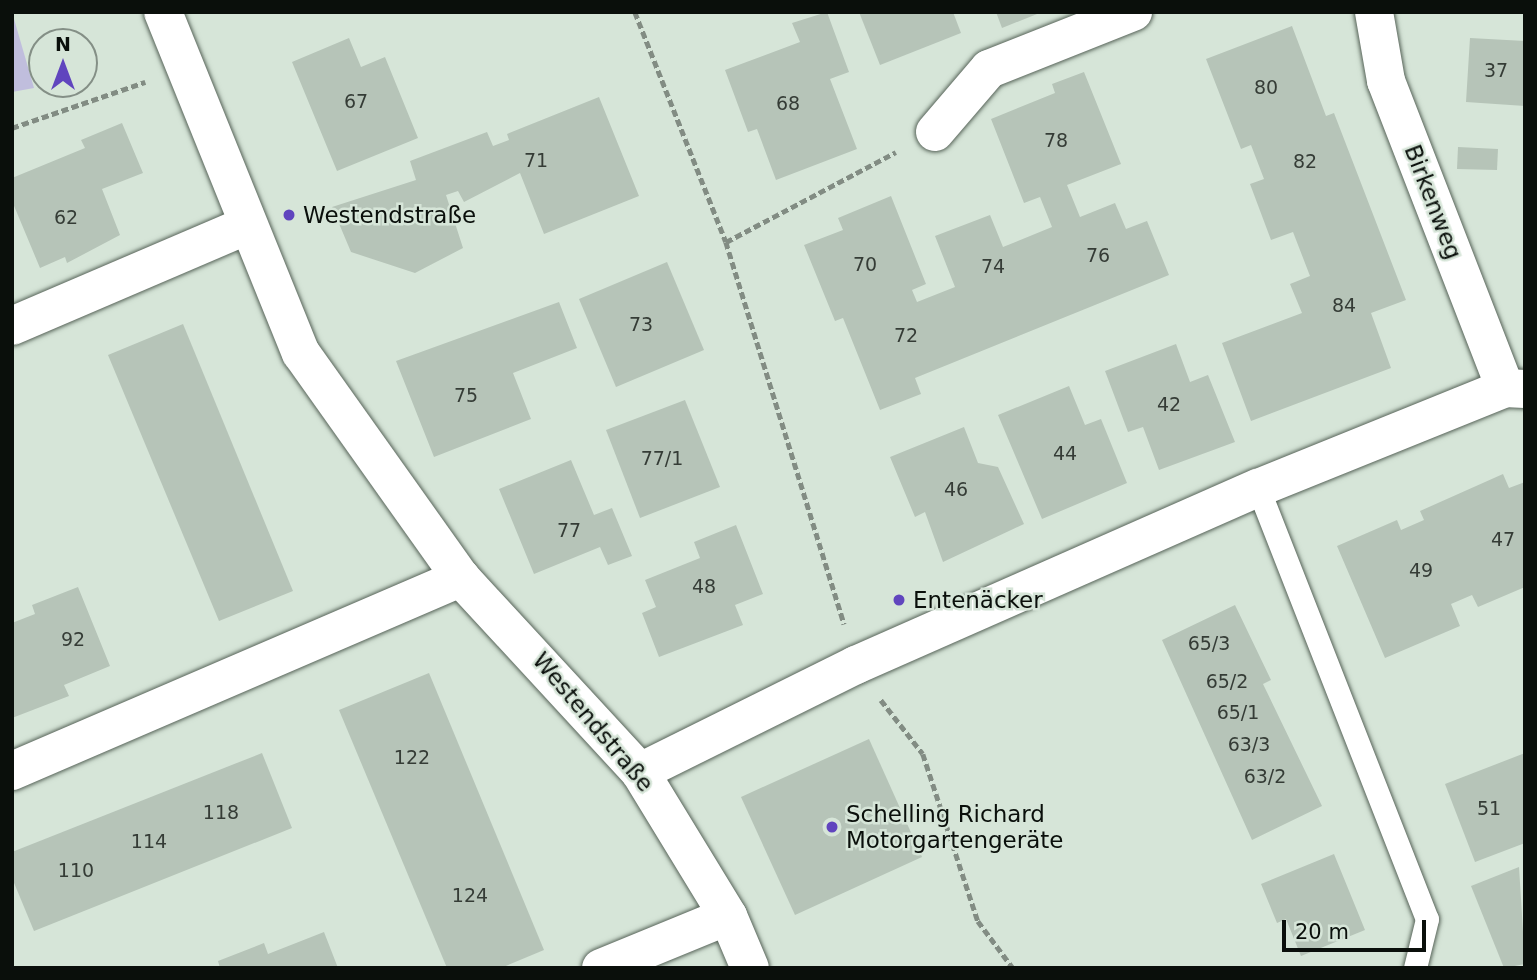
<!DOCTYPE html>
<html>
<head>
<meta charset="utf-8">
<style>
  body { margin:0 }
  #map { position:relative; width:1537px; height:980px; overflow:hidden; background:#d6e5d8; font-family:"DejaVu Sans",sans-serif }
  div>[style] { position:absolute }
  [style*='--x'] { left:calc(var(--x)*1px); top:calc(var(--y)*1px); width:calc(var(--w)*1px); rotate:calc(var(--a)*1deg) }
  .green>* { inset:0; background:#c0bedd }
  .building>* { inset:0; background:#b6c4b8 }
  .path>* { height:4.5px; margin-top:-2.25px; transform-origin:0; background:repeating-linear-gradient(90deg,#828c83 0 7px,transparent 0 10.5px) }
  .roads { filter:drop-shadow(0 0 2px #576459) drop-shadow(0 0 2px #576459) }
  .lane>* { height:23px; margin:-11.5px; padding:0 11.5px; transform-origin:11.5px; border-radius:11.5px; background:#fff }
  .street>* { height:38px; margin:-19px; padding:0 19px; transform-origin:19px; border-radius:19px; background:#fff }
  .dots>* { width:19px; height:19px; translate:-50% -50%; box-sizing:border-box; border:4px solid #d6e5d8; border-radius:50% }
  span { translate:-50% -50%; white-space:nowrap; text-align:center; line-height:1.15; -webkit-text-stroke:5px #d6e5d8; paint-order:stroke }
  .number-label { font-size:19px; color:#353c36 }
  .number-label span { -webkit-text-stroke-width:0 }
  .street-label { font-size:23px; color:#0a0f0b }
  .poi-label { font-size:23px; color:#0a0f0b }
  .left { translate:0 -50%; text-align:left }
  .frame { position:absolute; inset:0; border:14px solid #0a0f0b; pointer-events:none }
  .north { position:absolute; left:28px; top:28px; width:70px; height:70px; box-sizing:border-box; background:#d6e5d8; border:2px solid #848f86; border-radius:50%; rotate:0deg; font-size:19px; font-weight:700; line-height:28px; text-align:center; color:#0a0f0b }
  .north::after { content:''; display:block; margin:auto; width:24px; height:32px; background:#6045be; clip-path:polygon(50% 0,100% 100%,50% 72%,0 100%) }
  .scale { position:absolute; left:1282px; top:920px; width:144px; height:32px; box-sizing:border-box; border:4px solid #0a0f0b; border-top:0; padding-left:9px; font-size:21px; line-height:24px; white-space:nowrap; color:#0a0f0b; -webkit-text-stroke:5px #d6e5d8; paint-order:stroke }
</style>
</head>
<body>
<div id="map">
  <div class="green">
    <div style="clip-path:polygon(12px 12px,34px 88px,12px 92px)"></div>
  </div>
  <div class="building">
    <div style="clip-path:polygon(827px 12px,849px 72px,830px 79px,857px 149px,776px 180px,757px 129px,748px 132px,725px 70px,800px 42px,792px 23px)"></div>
    <div style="clip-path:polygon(859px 12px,953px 12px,961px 33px,880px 65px)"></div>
    <div style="clip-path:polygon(996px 12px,1042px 12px,1002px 28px)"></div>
    <div style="clip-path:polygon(1292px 26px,1326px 116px,1334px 113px,1406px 300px,1371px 313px,1391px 368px,1251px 421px,1222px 343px,1302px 313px,1290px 284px,1310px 276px,1293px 232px,1271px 240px,1250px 184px,1264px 179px,1251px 145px,1241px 149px,1206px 59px)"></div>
    <div style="clip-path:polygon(349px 38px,361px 67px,385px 57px,418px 138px,337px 171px,292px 62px)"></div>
    <div style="clip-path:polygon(1470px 38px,1525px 41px,1525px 106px,1466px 102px)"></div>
    <div style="clip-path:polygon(1084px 72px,1121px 164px,1067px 185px,1080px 217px,1115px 203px,1126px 229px,1147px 221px,1169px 275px,915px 378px,921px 394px,880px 410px,843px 318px,835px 321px,804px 245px,843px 230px,838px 218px,891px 196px,926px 284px,912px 290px,917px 302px,955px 287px,935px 236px,990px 215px,1003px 247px,1052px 227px,1040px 197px,1024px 203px,991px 119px,1055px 93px,1052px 84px)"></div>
    <div style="clip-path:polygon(599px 97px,639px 196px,544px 234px,520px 173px,464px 202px,458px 191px,446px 195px,463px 248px,415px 273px,351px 252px,332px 207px,416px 180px,410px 161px,487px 132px,493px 146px,509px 140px,507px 134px)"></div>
    <div style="clip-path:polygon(122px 123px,143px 173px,102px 189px,120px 235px,67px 263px,65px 257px,40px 268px,12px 201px,12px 178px,85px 148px,81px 140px)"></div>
    <div style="clip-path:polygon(1458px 147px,1498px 149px,1497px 170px,1457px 169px)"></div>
    <div style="clip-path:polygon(667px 262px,704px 350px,616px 387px,579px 299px)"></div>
    <div style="clip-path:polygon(559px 302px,577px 348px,513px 373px,531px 419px,434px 457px,396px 361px)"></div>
    <div style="clip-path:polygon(183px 324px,293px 591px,219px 621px,108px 355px)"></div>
    <div style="clip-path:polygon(1176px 344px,1190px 382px,1208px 375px,1235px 442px,1159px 470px,1143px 427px,1128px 432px,1105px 371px)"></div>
    <div style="clip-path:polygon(1069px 386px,1085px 425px,1101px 419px,1127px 483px,1042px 519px,998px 415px)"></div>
    <div style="clip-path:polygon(685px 400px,720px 487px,640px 518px,606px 430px)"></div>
    <div style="clip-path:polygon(964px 427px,978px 463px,998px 467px,1024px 524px,943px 562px,925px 512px,915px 517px,890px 457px)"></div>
    <div style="clip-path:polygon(571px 460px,594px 515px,612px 508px,632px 556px,608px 565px,600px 547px,534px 574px,499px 489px)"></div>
    <div style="clip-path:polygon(1503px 474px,1509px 488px,1525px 482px,1525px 587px,1478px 607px,1472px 595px,1451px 604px,1460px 626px,1385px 658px,1337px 546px,1397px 520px,1401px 530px,1424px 520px,1420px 511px)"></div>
    <div style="clip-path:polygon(736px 525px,763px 594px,735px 605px,743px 625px,659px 657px,642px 613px,656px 607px,645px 580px,700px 558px,694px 542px)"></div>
    <div style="clip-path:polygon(78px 587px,110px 666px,64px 685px,69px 696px,12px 718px,12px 623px,35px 614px,32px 605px)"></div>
    <div style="clip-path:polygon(1235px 605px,1271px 680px,1263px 684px,1322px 806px,1252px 840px,1162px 640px)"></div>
    <div style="clip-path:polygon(429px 673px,544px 950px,501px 968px,447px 968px,339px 710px)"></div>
    <div style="clip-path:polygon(869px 739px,922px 857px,795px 915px,741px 797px)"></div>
    <div style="clip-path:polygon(262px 753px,292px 828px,34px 931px,12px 878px,12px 852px)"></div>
    <div style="clip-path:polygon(1525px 753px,1525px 843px,1475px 862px,1445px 784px)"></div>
    <div style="clip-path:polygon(1334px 854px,1365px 930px,1301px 956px,1286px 919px,1277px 923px,1261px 884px)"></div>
    <div style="clip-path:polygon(1519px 867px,1525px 964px,1504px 968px,1471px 886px)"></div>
    <div style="clip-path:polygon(324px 932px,338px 968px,220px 968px,218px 961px,264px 943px,268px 954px)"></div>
  </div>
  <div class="path">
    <div style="--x:635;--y:12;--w:247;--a:68.4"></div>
    <div style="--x:726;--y:242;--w:400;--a:72.8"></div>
    <div style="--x:12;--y:128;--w:141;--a:-19.1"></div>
    <div style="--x:726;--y:242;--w:192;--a:-27.9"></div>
    <div style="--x:881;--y:700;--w:68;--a:52.1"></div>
    <div style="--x:923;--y:754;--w:176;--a:71.8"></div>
    <div style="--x:978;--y:921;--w:59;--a:53.3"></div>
  </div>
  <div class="roads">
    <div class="lane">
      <div style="--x:1258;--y:488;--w:463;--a:68.6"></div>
      <div style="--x:1427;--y:919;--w:50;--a:103.8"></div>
    </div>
    <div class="street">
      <div style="--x:163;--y:12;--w:368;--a:68"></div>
      <div style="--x:301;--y:353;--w:276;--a:54.6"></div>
      <div style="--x:461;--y:578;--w:264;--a:47.3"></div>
      <div style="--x:640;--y:772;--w:169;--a:58.6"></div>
      <div style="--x:728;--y:916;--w:56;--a:67.1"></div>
      <div style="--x:1374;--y:12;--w:70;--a:80.1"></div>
      <div style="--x:1386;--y:81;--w:329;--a:68.8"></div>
      <div style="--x:935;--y:132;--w:83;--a:-49.4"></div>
      <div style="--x:989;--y:69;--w:155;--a:-21.6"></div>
      <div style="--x:12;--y:326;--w:254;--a:-23.2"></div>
      <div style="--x:12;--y:771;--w:489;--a:-23.3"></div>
      <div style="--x:640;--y:772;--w:241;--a:-26.4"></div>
      <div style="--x:856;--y:665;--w:439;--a:-23.8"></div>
      <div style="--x:1258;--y:488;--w:266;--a:-22"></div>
      <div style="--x:1505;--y:388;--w:20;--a:3"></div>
      <div style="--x:601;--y:968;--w:137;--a:-22.3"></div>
    </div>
  </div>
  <div class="dots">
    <div style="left:289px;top:215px;background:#6045be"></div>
    <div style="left:899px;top:600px;background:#6045be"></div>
    <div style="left:832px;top:827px;background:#6045be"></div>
  </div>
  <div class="number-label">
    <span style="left:1496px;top:71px">37</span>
    <span style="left:1266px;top:88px">80</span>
    <span style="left:356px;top:102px">67</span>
    <span style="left:788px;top:104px">68</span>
    <span style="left:1056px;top:141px">78</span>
    <span style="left:536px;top:161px">71</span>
    <span style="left:1305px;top:162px">82</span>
    <span style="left:66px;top:218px">62</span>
    <span style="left:1098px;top:256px">76</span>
    <span style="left:865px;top:265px">70</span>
    <span style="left:993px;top:267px">74</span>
    <span style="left:1344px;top:306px">84</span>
    <span style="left:641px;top:325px">73</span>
    <span style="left:906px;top:336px">72</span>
    <span style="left:466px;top:396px">75</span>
    <span style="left:1169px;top:405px">42</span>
    <span style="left:1065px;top:454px">44</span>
    <span style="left:662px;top:459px">77/1</span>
    <span style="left:956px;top:490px">46</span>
    <span style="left:569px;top:531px">77</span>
    <span style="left:1503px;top:540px">47</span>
    <span style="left:1421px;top:571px">49</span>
    <span style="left:704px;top:587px">48</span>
    <span style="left:73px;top:640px">92</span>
    <span style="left:1209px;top:644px">65/3</span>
    <span style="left:1227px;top:682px">65/2</span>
    <span style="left:1238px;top:713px">65/1</span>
    <span style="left:1249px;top:745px">63/3</span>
    <span style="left:412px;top:758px">122</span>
    <span style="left:1265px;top:777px">63/2</span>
    <span style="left:1489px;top:809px">51</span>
    <span style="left:221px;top:813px">118</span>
    <span style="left:149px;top:842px">114</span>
    <span style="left:76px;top:871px">110</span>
    <span style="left:470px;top:896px">124</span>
  </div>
  <div class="street-label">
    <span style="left:1433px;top:202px;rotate:69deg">Birkenweg</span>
    <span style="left:593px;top:722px;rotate:50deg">Westendstraße</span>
  </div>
  <div class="poi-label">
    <span class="left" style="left:303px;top:215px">Westendstraße</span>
    <span class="left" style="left:913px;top:600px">Entenäcker</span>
    <span class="left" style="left:846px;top:827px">Schelling Richard<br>Motorgartengeräte</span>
  </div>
  <div class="frame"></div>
  <div class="north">N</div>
  <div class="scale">20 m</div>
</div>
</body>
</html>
